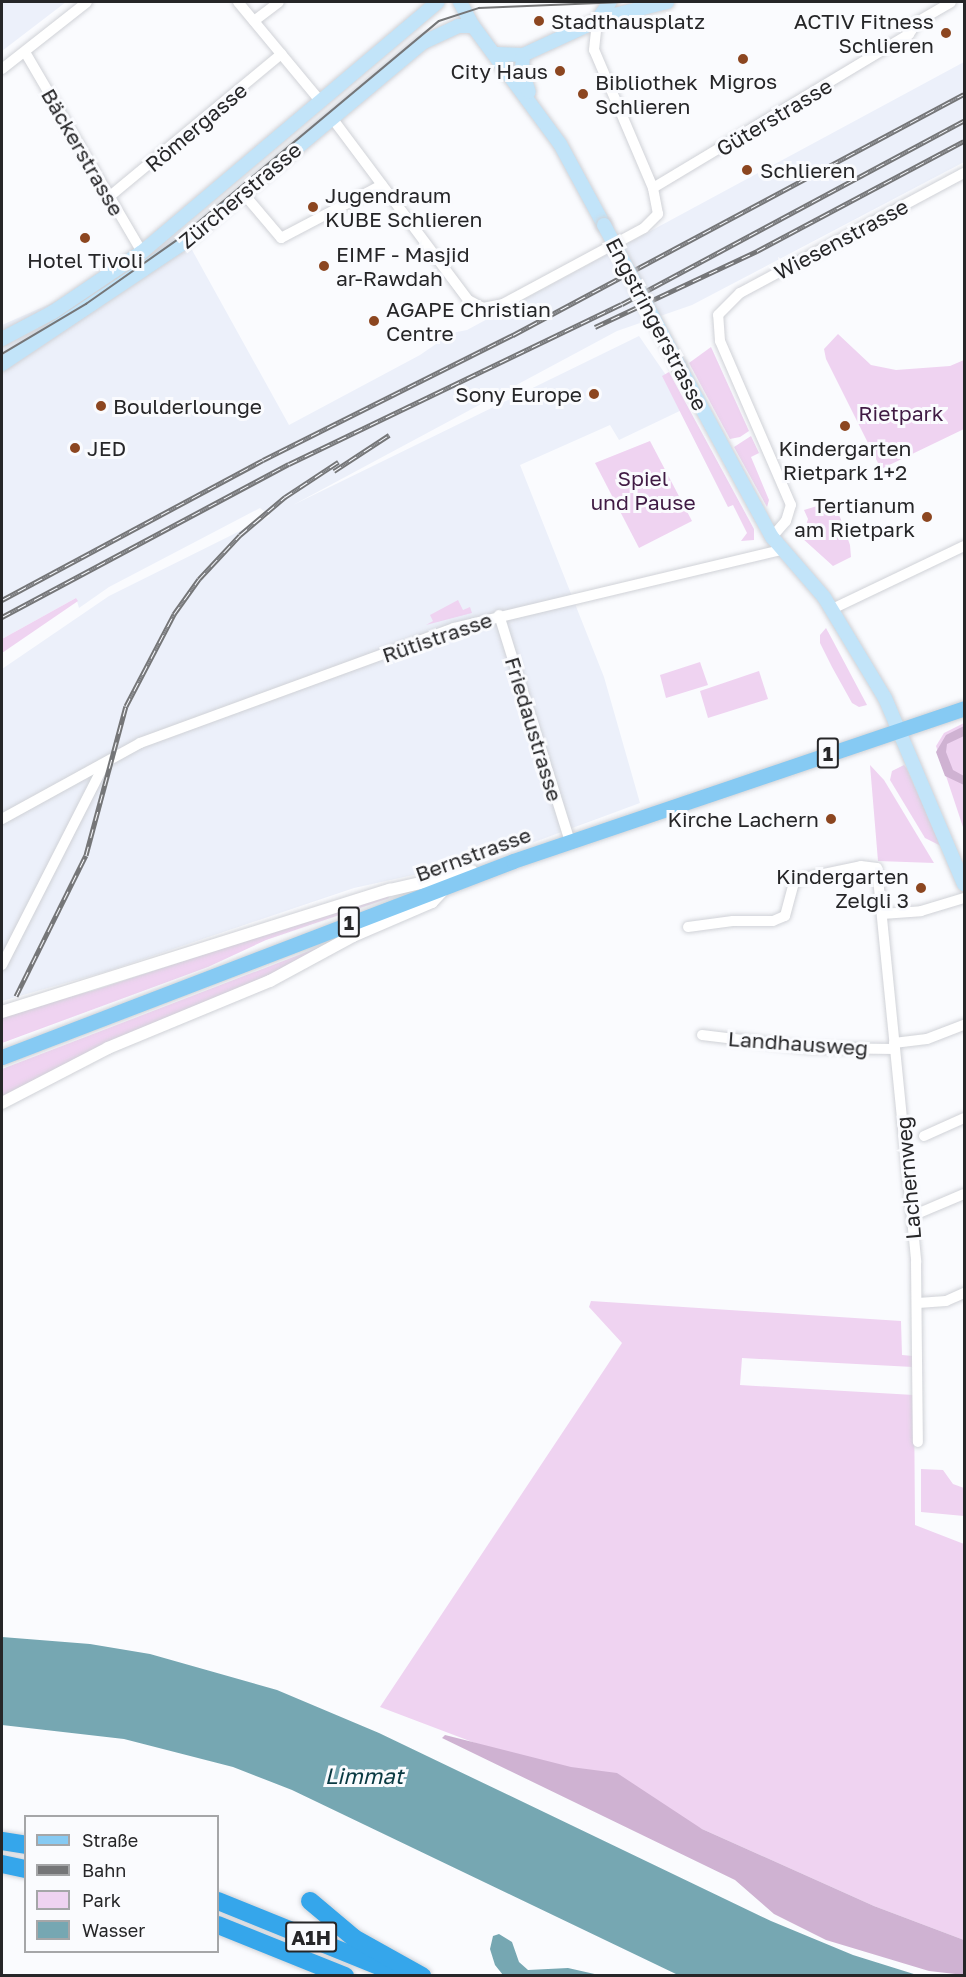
<!DOCTYPE html>
<html>
<head>
<meta charset="utf-8">
<style>
  body { margin:0 }
  #map { position:relative; width:966px; height:1977px; overflow:hidden; background:#fafbfe; font-family:"Golos Text",sans-serif }
  div>[style] { position:absolute }
  [style*='--x'] { left:calc(var(--x)*1px); top:calc(var(--y)*1px); width:calc(var(--w)*1px); rotate:calc(var(--a)*1deg) }
  .built>* { inset:0; background:#ecf0fa }
  .green>* { inset:0; background:#efd3f1 }
  .forest>* { inset:0; background:#cfb2d2 }
  .water>* { inset:0; background:#76a7b2 }
  .roads { filter:drop-shadow(0 0 2px #d0d2d7) drop-shadow(0 0 2px #d0d2d7) }
  .minor>* { height:10px; margin:-5px; padding:0 5px; transform-origin:5px; border-radius:5px; background:#fff }
  .tertiary>* { height:12px; margin:-6px; padding:0 6px; transform-origin:6px; border-radius:6px; background:#fff }
  .secondary>* { height:14px; margin:-7px; padding:0 7px; transform-origin:7px; border-radius:7px; background:#c2e4f9 }
  .primary>* { height:15px; margin:-7.5px; padding:0 7.5px; transform-origin:7.5px; border-radius:7.5px; background:#86caf3 }
  .motorway>* { height:18px; margin:-9px; padding:0 9px; transform-origin:9px; border-radius:9px; background:#35a6eb }
  .tram>* { height:1.5px; margin:-0.75px; padding:0 0.75px; transform-origin:0.75px; border-radius:0.75px; background:#757678 }
  .rail>* { height:5px; margin-top:-2.5px; transform-origin:0; background:repeating-linear-gradient(90deg,#fafbfe 0 9px,#757678 0 18px); box-sizing:border-box; border-block:2px solid #757678 }
  .bridges { filter:drop-shadow(0 0 2px #d0d2d7) drop-shadow(0 0 2px #d0d2d7) }
  .secondary-bridge>* { height:14px; margin:-7px; padding:0 7px; transform-origin:7px; border-radius:7px; background:#c2e4f9 }
  .dots>* { width:16px; height:16px; translate:-50% -50%; box-sizing:border-box; border:3px solid #fafbfe; border-radius:50% }
  span { translate:-50% -50%; white-space:nowrap; text-align:center; line-height:1.15; -webkit-text-stroke:6px #fafbfe; paint-order:stroke }
  .shield-label span { padding:2px 4px; background:#fafbfe; border:2px solid; border-radius:4px; -webkit-text-stroke-width:0 }
  .shield-label { font-size:20px; color:#262628; font-weight:700 }
  .poi-label { font-size:21px; color:#262628 }
  .left { translate:0 -50%; text-align:left }
  .right { translate:-100% -50%; text-align:right }
  .street-label { font-size:21px; color:#262628 }
  .park-label { font-size:21px; color:#401b44 }
  .water-label { font-size:22px; color:#093942; font-style:italic }
  .frame { position:absolute; inset:0; border:3px solid #262628; pointer-events:none }
  .legend { position:absolute; left:24px; top:1815px; width:195px; height:138px; box-sizing:border-box; background:#fafbfe; border:2px solid #a5a6a8; margin:0; padding:8px 10px; list-style:none; font-size:18px; color:#262628 }
  .legend li { display:flex; align-items:center; gap:12px; height:30px }
  .legend b { width:30px; border:2px solid #a5a6a8 }
</style>
</head>
<body>
<div id="map">
  <div class="built">
    <div style="clip-path:polygon(2px 2px,66px 2px,2px 51px)"></div>
    <div style="clip-path:polygon(964px 62px,964px 162px,692px 305px,617px 331px,293px 505px,639px 336px,688px 407px,619px 440px,610px 425px,520px 465px,604px 677px,640px 803px,491px 858px,354px 888px,108px 971px,2px 1001px,2px 669px,109px 596px,270px 516px,260px 508px,109px 587px,79px 608px,76px 598px,2px 639px,2px 325px,84px 289px,176px 221px,289px 425px,420px 355px,452px 333px,467px 330px)"></div>
  </div>
  <div class="green">
    <div style="clip-path:polygon(838px 334px,871px 365px,896px 370px,950px 366px,964px 360px,964px 429px,881px 469px,826px 359px,824px 349px)"></div>
    <div style="clip-path:polygon(711px 347px,749px 431px,740px 437px,730px 439px,689px 363px)"></div>
    <div style="clip-path:polygon(669px 372px,754px 529px,754px 540px,741px 541px,747px 533px,733px 505px,728px 507px,662px 376px)"></div>
    <div style="clip-path:polygon(751px 436px,759px 453px,751px 457px,769px 500px,767px 507px,734px 447px)"></div>
    <div style="clip-path:polygon(650px 441px,692px 521px,639px 548px,595px 463px)"></div>
    <div style="clip-path:polygon(827px 503px,840px 517px,850px 545px,851px 557px,833px 566px,802px 538px,808px 519px,804px 510px)"></div>
    <div style="clip-path:polygon(76px 598px,78px 601px,2px 653px,2px 639px)"></div>
    <div style="clip-path:polygon(458px 600px,463px 610px,470px 607px,472px 613px,426px 625px,433px 621px,430px 615px)"></div>
    <div style="clip-path:polygon(826px 628px,832px 639px,867px 705px,859px 707px,852px 703px,832px 667px,820px 643px,820px 635px)"></div>
    <div style="clip-path:polygon(700px 662px,708px 685px,666px 698px,660px 675px)"></div>
    <div style="clip-path:polygon(759px 671px,768px 699px,708px 718px,700px 691px)"></div>
    <div style="clip-path:polygon(964px 723px,964px 830px,936px 746px,944px 733px)"></div>
    <div style="clip-path:polygon(870px 765px,884px 780px,934px 863px,878px 861px)"></div>
    <div style="clip-path:polygon(904px 765px,907px 769px,941px 846px,925px 838px,890px 780px,892px 771px)"></div>
    <div style="clip-path:polygon(388px 894px,389px 898px,266px 940px,208px 967px,2px 1043px,2px 1015px,95px 990px)"></div>
    <div style="clip-path:polygon(322px 946px,281px 970px,90px 1052px,2px 1098px,2px 1069px)"></div>
    <div style="clip-path:polygon(591px 1301px,901px 1321px,902px 1355px,913px 1356px,913px 1367px,742px 1358px,740px 1385px,914px 1395px,915px 1525px,964px 1544px,964px 1940px,874px 1906px,702px 1829px,380px 1707px,622px 1343px,589px 1307px)"></div>
    <div style="clip-path:polygon(921px 1469px,943px 1470px,953px 1484px,964px 1488px,964px 1516px,921px 1512px)"></div>
  </div>
  <div class="forest">
    <div style="clip-path:polygon(964px 726px,964px 736px,947px 744px,946px 752px,953px 770px,964px 776px,964px 785px,945px 776px,936px 752px,946px 735px)"></div>
    <div style="clip-path:polygon(445px 1735px,571px 1767px,617px 1773px,702px 1829px,874px 1906px,964px 1940px,964px 1975px,929px 1971px,826px 1940px,774px 1914px,735px 1880px,442px 1738px)"></div>
  </div>
  <div class="water">
    <div style="clip-path:polygon(2px 1637px,90px 1644px,150px 1654px,277px 1690px,379px 1733px,771px 1921px,853px 1955px,917px 1975px,678px 1975px,292px 1790px,233px 1767px,124px 1739px,2px 1725px)"></div>
    <div style="clip-path:polygon(499px 1934px,512px 1942px,519px 1962px,528px 1970px,568px 1968px,599px 1975px,503px 1975px,495px 1965px,490px 1949px,493px 1936px)"></div>
  </div>
  <div class="roads">
    <div class="minor">
      <div style="--x:238;--y:2;--w:130;--a:50.3"></div>
      <div style="--x:254;--y:21;--w:31;--a:-37"></div>
      <div style="--x:25;--y:52;--w:232;--a:59.7"></div>
      <div style="--x:2;--y:69;--w:108;--a:-38.2"></div>
      <div style="--x:332;--y:118;--w:227;--a:53.2"></div>
      <div style="--x:468;--y:300;--w:17;--a:28"></div>
      <div style="--x:483;--y:308;--w:20;--a:-11"></div>
      <div style="--x:503;--y:304;--w:160;--a:-28.3"></div>
      <div style="--x:644;--y:228;--w:20;--a:-45"></div>
      <div style="--x:658;--y:214;--w:26;--a:-101"></div>
      <div style="--x:653;--y:188;--w:150;--a:-113.1"></div>
      <div style="--x:594;--y:50;--w:29;--a:-84"></div>
      <div style="--x:653;--y:188;--w:299;--a:-31"></div>
      <div style="--x:909;--y:34;--w:14;--a:-56"></div>
      <div style="--x:917;--y:22;--w:39;--a:-30"></div>
      <div style="--x:243;--y:193;--w:59;--a:49.8"></div>
      <div style="--x:281;--y:238;--w:114;--a:-27.7"></div>
      <div style="--x:109;--y:197;--w:224;--a:-39.7"></div>
      <div style="--x:772;--y:537;--w:21;--a:-49"></div>
      <div style="--x:786;--y:521;--w:17;--a:-73"></div>
      <div style="--x:791;--y:505;--w:179;--a:-113.4"></div>
      <div style="--x:720;--y:341;--w:26;--a:-94"></div>
      <div style="--x:718;--y:315;--w:31;--a:-45"></div>
      <div style="--x:740;--y:293;--w:254;--a:-28.2"></div>
      <div style="--x:832;--y:609;--w:146;--a:-25.5"></div>
      <div style="--x:499;--y:615;--w:238;--a:72.6"></div>
      <div style="--x:2;--y:819;--w:158;--a:-28.8"></div>
      <div style="--x:140;--y:743;--w:334;--a:-20.1"></div>
      <div style="--x:454;--y:628;--w:336;--a:-13.4"></div>
      <div style="--x:882;--y:914;--w:39;--a:-4"></div>
      <div style="--x:921;--y:911;--w:45;--a:-16.8"></div>
      <div style="--x:688;--y:927;--w:45;--a:-7.6"></div>
      <div style="--x:733;--y:921;--w:40;--a:0"></div>
      <div style="--x:773;--y:921;--w:13;--a:-23"></div>
      <div style="--x:785;--y:916;--w:34;--a:-75"></div>
      <div style="--x:794;--y:883;--w:7;--a:-34"></div>
      <div style="--x:800;--y:879;--w:62;--a:-12"></div>
      <div style="--x:861;--y:866;--w:16;--a:7"></div>
      <div style="--x:877;--y:868;--w:396;--a:84.3"></div>
      <div style="--x:916;--y:1262;--w:180;--a:89.4"></div>
      <div style="--x:2;--y:965;--w:225;--a:-63"></div>
      <div style="--x:702;--y:1035;--w:109;--a:6.9"></div>
      <div style="--x:810;--y:1048;--w:85;--a:0.7"></div>
      <div style="--x:894;--y:1043;--w:33;--a:-7"></div>
      <div style="--x:927;--y:1039;--w:40;--a:-21"></div>
      <div style="--x:924;--y:1136;--w:44;--a:-24.2"></div>
      <div style="--x:912;--y:1216;--w:56;--a:-22.9"></div>
      <div style="--x:918;--y:1303;--w:28;--a:-4"></div>
      <div style="--x:946;--y:1301;--w:20;--a:-24"></div>
    </div>
    <div class="tertiary">
      <div style="--x:2;--y:1012;--w:407;--a:-17.5"></div>
      <div style="--x:390;--y:890;--w:84;--a:-13"></div>
      <div style="--x:2;--y:1103;--w:119;--a:-27.4"></div>
      <div style="--x:108;--y:1048;--w:175;--a:-22.5"></div>
      <div style="--x:270;--y:981;--w:94;--a:-28.5"></div>
      <div style="--x:353;--y:936;--w:86;--a:-23.3"></div>
      <div style="--x:432;--y:902;--w:21;--a:-47"></div>
    </div>
    <div class="secondary">
      <div style="--x:460;--y:2;--w:27;--a:62"></div>
      <div style="--x:473;--y:26;--w:147;--a:53.6"></div>
      <div style="--x:560;--y:144;--w:92;--a:61.5"></div>
      <div style="--x:602;--y:18;--w:67;--a:-13.8"></div>
      <div style="--x:497;--y:54;--w:26;--a:2"></div>
      <div style="--x:523;--y:55;--w:81;--a:-24.7"></div>
      <div style="--x:597;--y:21;--w:23;--a:-56"></div>
      <div style="--x:523;--y:55;--w:16;--a:94"></div>
      <div style="--x:522;--y:71;--w:22;--a:72"></div>
      <div style="--x:2;--y:339;--w:58;--a:-27.9"></div>
      <div style="--x:53;--y:312;--w:107;--a:-34"></div>
      <div style="--x:142;--y:252;--w:387;--a:-40.2"></div>
      <div style="--x:2;--y:364;--w:216;--a:-33.7"></div>
      <div style="--x:182;--y:244;--w:313;--a:-39.9"></div>
      <div style="--x:422;--y:43;--w:40;--a:-25"></div>
      <div style="--x:458;--y:26;--w:15;--a:0"></div>
      <div style="--x:679;--y:366;--w:195;--a:61.5"></div>
      <div style="--x:772;--y:537;--w:79;--a:49.1"></div>
      <div style="--x:824;--y:597;--w:118;--a:58.9"></div>
      <div style="--x:885;--y:698;--w:202;--a:67"></div>
    </div>
    <div class="primary">
      <div style="--x:2;--y:1057;--w:547;--a:-20.98"></div>
      <div style="--x:513;--y:861;--w:476;--a:-18.7"></div>
    </div>
    <div class="motorway">
      <div style="--x:2;--y:1841;--w:24;--a:9"></div>
      <div style="--x:2;--y:1864;--w:25;--a:12"></div>
      <div style="--x:218;--y:1901;--w:201;--a:22"></div>
      <div style="--x:310;--y:1901;--w:57;--a:40.1"></div>
      <div style="--x:354;--y:1938;--w:78;--a:29.2"></div>
      <div style="--x:218;--y:1925;--w:137;--a:21.9"></div>
    </div>
  </div>
  <div class="tram">
    <div style="--x:2;--y:354;--w:98;--a:-30.8"></div>
    <div style="--x:86;--y:304;--w:111;--a:-35.1"></div>
    <div style="--x:177;--y:240;--w:341;--a:-39.9"></div>
    <div style="--x:439;--y:21;--w:42;--a:-18"></div>
    <div style="--x:479;--y:8;--w:144;--a:-2.4"></div>
  </div>
  <div class="rail">
    <div style="--x:595;--y:327;--w:179;--a:-25.1"></div>
    <div style="--x:757;--y:251;--w:234;--a:-28"></div>
    <div style="--x:334;--y:471;--w:66;--a:-33.2"></div>
    <div style="--x:2;--y:600;--w:296;--a:-28.2"></div>
    <div style="--x:263;--y:460;--w:280;--a:-26.6"></div>
    <div style="--x:513;--y:335;--w:511;--a:-28.12"></div>
    <div style="--x:2;--y:617;--w:325;--a:-28.1"></div>
    <div style="--x:289;--y:464;--w:369;--a:-25.7"></div>
    <div style="--x:622;--y:304;--w:388;--a:-28.2"></div>
    <div style="--x:16;--y:996;--w:157;--a:-63.6"></div>
    <div style="--x:86;--y:855;--w:154;--a:-75"></div>
    <div style="--x:126;--y:706;--w:104;--a:-62.4"></div>
    <div style="--x:174;--y:614;--w:43;--a:-54.5"></div>
    <div style="--x:199;--y:579;--w:60;--a:-47"></div>
    <div style="--x:240;--y:535;--w:59;--a:-40.2"></div>
    <div style="--x:285;--y:497;--w:64;--a:-33.4"></div>
  </div>
  <div class="bridges">
    <div class="secondary-bridge">
      <div style="--x:604;--y:225;--w:160;--a:62"></div>
    </div>
  </div>
  <div class="dots">
    <div style="left:539px;top:21px;background:#8c4620"></div>
    <div style="left:946px;top:33px;background:#8c4620"></div>
    <div style="left:743px;top:59px;background:#8c4620"></div>
    <div style="left:560px;top:71px;background:#8c4620"></div>
    <div style="left:583px;top:94px;background:#8c4620"></div>
    <div style="left:747px;top:170px;background:#8c4620"></div>
    <div style="left:313px;top:207px;background:#8c4620"></div>
    <div style="left:85px;top:238px;background:#8c4620"></div>
    <div style="left:324px;top:266px;background:#8c4620"></div>
    <div style="left:374px;top:321px;background:#8c4620"></div>
    <div style="left:594px;top:394px;background:#8c4620"></div>
    <div style="left:101px;top:406px;background:#8c4620"></div>
    <div style="left:845px;top:426px;background:#8c4620"></div>
    <div style="left:75px;top:448px;background:#8c4620"></div>
    <div style="left:927px;top:517px;background:#8c4620"></div>
    <div style="left:831px;top:819px;background:#8c4620"></div>
    <div style="left:921px;top:888px;background:#8c4620"></div>
  </div>
  <div class="shield-label">
    <span style="left:828px;top:753px">1</span>
    <span style="left:349px;top:922px">1</span>
    <span style="left:311px;top:1937px">A1H</span>
  </div>
  <div class="poi-label">
    <span class="left" style="left:551px;top:21px">Stadthausplatz</span>
    <span class="right" style="left:934px;top:33px">ACTIV Fitness<br>Schlieren</span>
    <span class="right" style="left:548px;top:71px">City Haus</span>
    <span style="left:743px;top:81px">Migros</span>
    <span class="left" style="left:595px;top:94px">Bibliothek<br>Schlieren</span>
    <span class="left" style="left:760px;top:170px">Schlieren</span>
    <span class="left" style="left:325px;top:207px">Jugendraum<br>KUBE Schlieren</span>
    <span class="left" style="left:336px;top:266px">EIMF - Masjid<br>ar-Rawdah</span>
    <span style="left:85px;top:260px">Hotel Tivoli</span>
    <span class="left" style="left:386px;top:321px">AGAPE Christian<br>Centre</span>
    <span class="right" style="left:582px;top:394px">Sony Europe</span>
    <span class="left" style="left:113px;top:406px">Boulderlounge</span>
    <span class="left" style="left:87px;top:448px">JED</span>
    <span style="left:845px;top:460px">Kindergarten<br>Rietpark 1+2</span>
    <span class="right" style="left:915px;top:517px">Tertianum<br>am Rietpark</span>
    <span class="right" style="left:819px;top:819px">Kirche Lachern</span>
    <span class="right" style="left:909px;top:888px">Kindergarten<br>Zelgli 3</span>
  </div>
  <div class="street-label">
    <span style="left:774px;top:117px;rotate:-31deg">Güterstrasse</span>
    <span style="left:196px;top:127px;rotate:-40deg">Römergasse</span>
    <span style="left:83px;top:152px;rotate:60deg">Bäckerstrasse</span>
    <span style="left:240px;top:195px;rotate:-40deg">Zürcherstrasse</span>
    <span style="left:841px;top:239px;rotate:-28deg">Wiesenstrasse</span>
    <span style="left:657px;top:324px;rotate:62deg">Engstringerstrasse</span>
    <span style="left:437px;top:637px;rotate:-19deg">Rütistrasse</span>
    <span style="left:534px;top:729px;rotate:73deg">Friedaustrasse</span>
    <span style="left:473px;top:854px;rotate:-20deg">Bernstrasse</span>
    <span style="left:798px;top:1043px;rotate:4deg">Landhausweg</span>
    <span style="left:908px;top:1178px;rotate:-95deg">Lachernweg</span>
  </div>
  <div class="park-label">
    <span style="left:901px;top:413px">Rietpark</span>
    <span style="left:643px;top:490px">Spiel<br>und Pause</span>
  </div>
  <div class="water-label">
    <span style="left:364px;top:1776px">Limmat</span>
  </div>
  <div class="frame"></div>
  <ul class="legend">
  <li><b style="height:8px;background:#86caf3"></b>Straße</li>
  <li><b style="height:8px;background:#757678"></b>Bahn</li>
  <li><b style="height:16px;background:#efd3f1"></b>Park</li>
  <li><b style="height:16px;background:#76a7b2"></b>Wasser</li>
  </ul>
</div>
</body>
</html>
